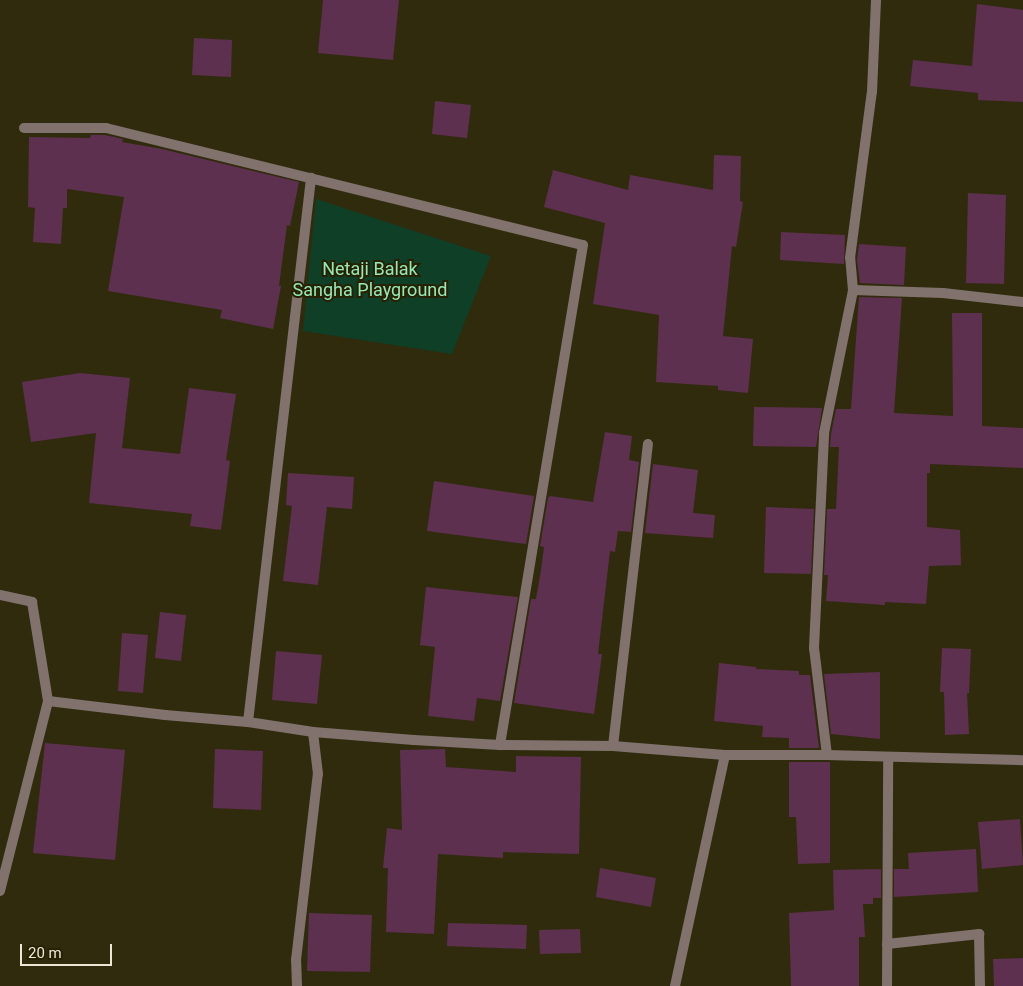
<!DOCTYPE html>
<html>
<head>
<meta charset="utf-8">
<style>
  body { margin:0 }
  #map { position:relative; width:1023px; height:986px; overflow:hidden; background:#312b0e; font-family:Roboto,sans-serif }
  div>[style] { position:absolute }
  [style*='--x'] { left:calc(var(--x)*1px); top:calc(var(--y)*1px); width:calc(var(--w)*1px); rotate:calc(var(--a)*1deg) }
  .green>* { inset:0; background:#0f3f26 }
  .building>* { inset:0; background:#5c304e }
  .street>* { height:10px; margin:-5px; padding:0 5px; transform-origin:5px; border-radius:5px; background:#81726e }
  span { translate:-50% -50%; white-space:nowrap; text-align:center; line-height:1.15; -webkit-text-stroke:4px #272104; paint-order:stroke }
  .park-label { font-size:18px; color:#95e7b5 }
  .scale { position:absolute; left:20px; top:944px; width:92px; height:22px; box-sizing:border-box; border:2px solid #eae7d6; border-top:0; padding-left:6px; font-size:15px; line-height:18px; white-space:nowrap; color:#eae7d6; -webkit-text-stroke:4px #272104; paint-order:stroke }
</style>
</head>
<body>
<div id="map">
  <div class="green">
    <div style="clip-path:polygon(316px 199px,491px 256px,452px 354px,303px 331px)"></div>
  </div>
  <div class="building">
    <div style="clip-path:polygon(323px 0,399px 0,393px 60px,318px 53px)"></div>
    <div style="clip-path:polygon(977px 4px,1023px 10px,1023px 102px,978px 100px,978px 93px,910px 86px,913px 60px,972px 66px)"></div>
    <div style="clip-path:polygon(194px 38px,232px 40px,231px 77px,192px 75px)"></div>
    <div style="clip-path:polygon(435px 101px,471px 105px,467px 138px,432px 134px)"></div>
    <div style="clip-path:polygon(91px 135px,105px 135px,123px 139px,122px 142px,162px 149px,299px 182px,290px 226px,287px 225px,279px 286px,281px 286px,273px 329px,220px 318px,222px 310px,108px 291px,124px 197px,67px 189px,67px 208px,63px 208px,61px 244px,33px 242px,35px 208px,28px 207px,29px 137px,90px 138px)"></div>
    <div style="clip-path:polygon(714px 155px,741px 156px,740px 201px,743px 202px,736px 247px,732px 246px,723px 336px,753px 339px,748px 393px,718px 390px,718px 386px,656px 382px,659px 315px,593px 304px,605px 223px,544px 207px,553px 170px,628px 190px,630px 175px,713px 190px)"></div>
    <div style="clip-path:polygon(968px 193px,1006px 195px,1004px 284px,966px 283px)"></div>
    <div style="clip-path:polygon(781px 232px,845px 235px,844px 264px,780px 260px)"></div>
    <div style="clip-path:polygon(859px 244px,906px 247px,904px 285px,860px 283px,857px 260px)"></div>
    <div style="clip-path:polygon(859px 297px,902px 298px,894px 413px,953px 416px,952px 313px,982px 313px,982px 426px,1023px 428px,1023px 468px,930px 464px,930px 473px,927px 473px,927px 527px,960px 530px,961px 565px,929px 566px,926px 604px,885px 602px,885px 605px,826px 601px,828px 575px,824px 575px,827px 509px,836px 509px,839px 447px,830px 447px,831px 434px,836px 409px,851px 409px)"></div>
    <div style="clip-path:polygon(80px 373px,130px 378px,122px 448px,180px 454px,189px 388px,236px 394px,226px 460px,230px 461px,221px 530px,190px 526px,192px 514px,89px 503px,96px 433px,31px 442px,22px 382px)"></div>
    <div style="clip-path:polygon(754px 407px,822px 408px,816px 447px,753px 446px)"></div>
    <div style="clip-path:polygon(605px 432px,632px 436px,629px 460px,639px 462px,631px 532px,618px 531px,615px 552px,610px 551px,598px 654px,602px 654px,594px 714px,514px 703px,531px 599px,536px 599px,541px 570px,544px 547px,540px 546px,548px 498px,550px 496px,593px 502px)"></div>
    <div style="clip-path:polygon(653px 464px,698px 470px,693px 513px,715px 515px,713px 538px,645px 533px)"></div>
    <div style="clip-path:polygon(288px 473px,354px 477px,352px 509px,327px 507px,318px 585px,283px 581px,292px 506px,286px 505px)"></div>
    <div style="clip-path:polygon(434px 481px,534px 496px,526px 544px,427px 531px)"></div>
    <div style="clip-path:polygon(766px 507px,814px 509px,811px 574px,764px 573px)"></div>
    <div style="clip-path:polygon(426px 587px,518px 597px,500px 701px,477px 698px,474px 721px,428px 716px,435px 647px,420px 645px)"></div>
    <div style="clip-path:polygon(160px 612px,186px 615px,181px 661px,155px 658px)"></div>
    <div style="clip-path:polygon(122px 633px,148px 635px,143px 693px,118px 691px)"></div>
    <div style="clip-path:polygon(942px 648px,971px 649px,969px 693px,967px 693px,969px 734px,945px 735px,944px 692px,940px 692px)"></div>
    <div style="clip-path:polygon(276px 651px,322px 655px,317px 704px,272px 700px)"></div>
    <div style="clip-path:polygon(719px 663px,756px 667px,756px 669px,799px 671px,799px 675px,810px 675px,819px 748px,789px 748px,789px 738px,762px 737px,763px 726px,714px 721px)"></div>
    <div style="clip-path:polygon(880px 672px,880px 739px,831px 734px,824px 674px)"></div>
    <div style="clip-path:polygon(45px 743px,125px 750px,115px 860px,33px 853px)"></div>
    <div style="clip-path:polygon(215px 749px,263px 751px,261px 810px,213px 808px)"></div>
    <div style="clip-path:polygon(445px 749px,446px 767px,516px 772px,516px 756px,581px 757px,579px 854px,503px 852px,503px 858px,438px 854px,434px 934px,386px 932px,388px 868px,383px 868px,387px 828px,402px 830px,400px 750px)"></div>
    <div style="clip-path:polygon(789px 762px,830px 762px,830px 863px,798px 864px,796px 817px,789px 817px)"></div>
    <div style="clip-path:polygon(1020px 819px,1023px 865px,982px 869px,978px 822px)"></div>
    <div style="clip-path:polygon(976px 849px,978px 892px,894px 897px,894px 869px,909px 869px,908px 853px)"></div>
    <div style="clip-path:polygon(600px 868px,656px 878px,651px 907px,596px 897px)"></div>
    <div style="clip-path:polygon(881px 869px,881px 898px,873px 898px,873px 904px,863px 904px,865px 937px,859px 937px,859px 986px,791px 986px,789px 913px,834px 910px,833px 870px)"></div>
    <div style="clip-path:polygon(309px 913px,372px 915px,370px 972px,307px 971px)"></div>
    <div style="clip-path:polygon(448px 923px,527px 925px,526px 949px,447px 946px)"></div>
    <div style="clip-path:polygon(580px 929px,581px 953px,540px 954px,539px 930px)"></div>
    <div style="clip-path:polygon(1023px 958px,1023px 986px,994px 986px,993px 959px)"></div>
  </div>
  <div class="street">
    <div style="--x:24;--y:128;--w:82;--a:0"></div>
    <div style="--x:106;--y:128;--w:491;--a:13.8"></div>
    <div style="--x:583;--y:245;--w:507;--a:99.43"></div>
    <div style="--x:853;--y:290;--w:90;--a:1.9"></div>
    <div style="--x:943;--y:293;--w:81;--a:6.4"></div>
    <div style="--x:0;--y:595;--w:33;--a:12"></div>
    <div style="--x:32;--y:602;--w:100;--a:80.8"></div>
    <div style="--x:48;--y:701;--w:118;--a:6.8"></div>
    <div style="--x:165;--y:715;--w:83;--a:4.8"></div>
    <div style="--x:248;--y:722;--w:66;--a:8.7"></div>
    <div style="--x:313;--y:732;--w:101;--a:4.5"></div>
    <div style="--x:414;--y:740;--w:86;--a:3.3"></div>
    <div style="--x:500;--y:745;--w:113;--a:0.5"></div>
    <div style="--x:613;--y:746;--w:112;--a:4.6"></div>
    <div style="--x:725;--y:755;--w:102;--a:0"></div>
    <div style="--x:827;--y:755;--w:196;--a:1.5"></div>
    <div style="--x:248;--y:722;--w:548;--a:-83.39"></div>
    <div style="--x:613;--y:746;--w:304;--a:-83.4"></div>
    <div style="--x:827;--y:755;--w:108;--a:-96.9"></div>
    <div style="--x:814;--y:648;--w:215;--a:-87.3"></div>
    <div style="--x:824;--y:433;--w:146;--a:-78.5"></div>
    <div style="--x:853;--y:290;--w:32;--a:-95"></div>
    <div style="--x:850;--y:258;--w:167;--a:-82.5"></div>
    <div style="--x:872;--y:92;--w:92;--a:-87.5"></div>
    <div style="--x:0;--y:891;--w:196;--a:-75.8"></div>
    <div style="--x:887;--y:944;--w:93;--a:-6.2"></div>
    <div style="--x:979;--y:934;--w:52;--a:88.9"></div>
    <div style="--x:297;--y:986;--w:26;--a:-92"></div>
    <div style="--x:296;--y:960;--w:187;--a:-83.3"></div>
    <div style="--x:318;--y:774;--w:42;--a:-96.8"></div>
    <div style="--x:675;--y:986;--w:236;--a:-77.8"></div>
    <div style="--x:887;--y:986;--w:229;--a:-89.7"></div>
  </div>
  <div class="park-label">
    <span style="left:370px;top:280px">Netaji Balak<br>Sangha Playground</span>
  </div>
  <div class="scale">20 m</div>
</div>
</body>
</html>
